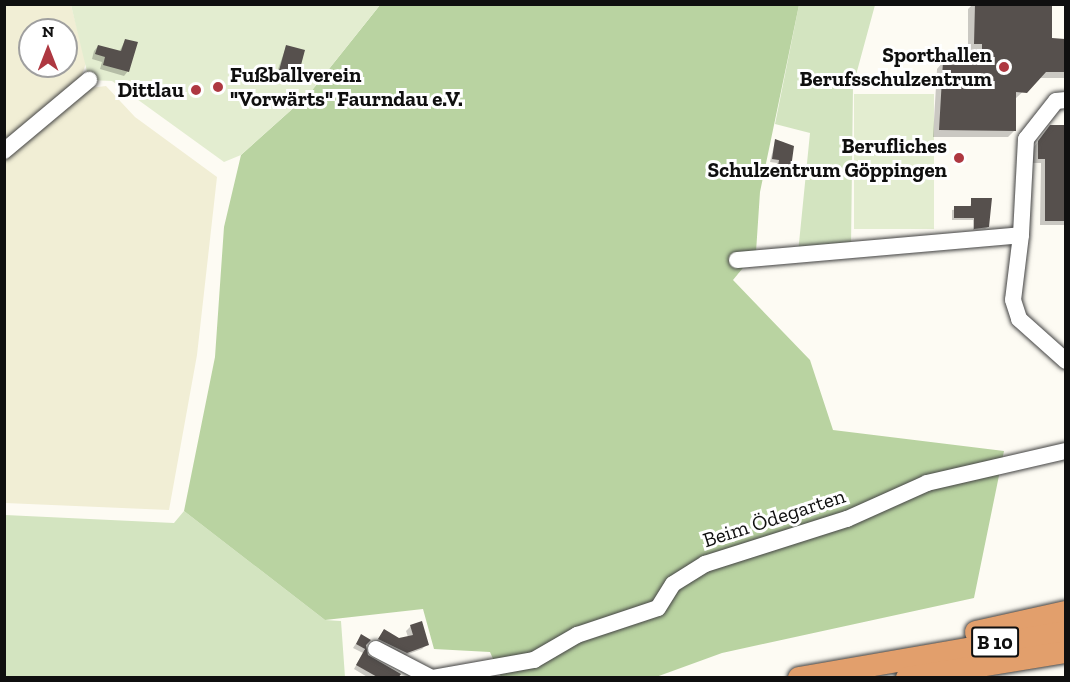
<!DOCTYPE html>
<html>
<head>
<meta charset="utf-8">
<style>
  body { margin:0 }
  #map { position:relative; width:1070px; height:682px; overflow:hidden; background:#fdfbf3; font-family:"Zilla Slab",serif }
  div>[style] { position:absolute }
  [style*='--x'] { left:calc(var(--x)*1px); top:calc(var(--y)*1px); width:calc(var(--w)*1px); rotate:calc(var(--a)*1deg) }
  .farmland>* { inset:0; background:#f1eed5 }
  .green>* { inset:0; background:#d3e4c0 }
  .forest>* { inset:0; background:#b9d3a1 }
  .pitch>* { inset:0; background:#e3edd0 }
  .shadow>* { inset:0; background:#0003 }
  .building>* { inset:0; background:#56504d }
  .roads { filter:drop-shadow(0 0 2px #424242) drop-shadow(0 0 2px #424242) }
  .minor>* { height:16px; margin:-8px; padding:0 8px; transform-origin:8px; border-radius:8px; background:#fff }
  .highway>* { height:22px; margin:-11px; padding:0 11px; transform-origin:11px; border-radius:11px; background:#e29f6c }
  .dots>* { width:16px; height:16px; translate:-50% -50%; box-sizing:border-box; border:3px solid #fff; border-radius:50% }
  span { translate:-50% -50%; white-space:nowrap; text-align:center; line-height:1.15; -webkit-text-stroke:6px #fff; paint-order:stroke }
  .shield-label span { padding:2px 4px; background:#fff; border:2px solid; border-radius:4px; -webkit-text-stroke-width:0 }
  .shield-label { font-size:20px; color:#0f0f0f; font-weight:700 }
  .poi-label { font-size:21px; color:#0f0f0f; font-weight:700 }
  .right { translate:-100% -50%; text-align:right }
  .left { translate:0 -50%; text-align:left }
  .street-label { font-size:21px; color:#0f0f0f }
  .frame { position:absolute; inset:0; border:6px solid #0f0f0f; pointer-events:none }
  .north { position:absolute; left:18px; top:18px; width:60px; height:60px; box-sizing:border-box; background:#fff; border:2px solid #9f9f9f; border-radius:50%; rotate:0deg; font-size:16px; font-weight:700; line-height:24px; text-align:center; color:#0f0f0f }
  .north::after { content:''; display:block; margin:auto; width:21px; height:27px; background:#ae3841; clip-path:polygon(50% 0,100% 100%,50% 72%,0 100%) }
</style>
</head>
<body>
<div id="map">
  <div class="farmland">
    <div style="clip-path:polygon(evenodd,5px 5px,71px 5px,86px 63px,77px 89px,5px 150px,5px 5px,30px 30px,66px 30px,66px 66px,30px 66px,30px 30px)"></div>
    <div style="clip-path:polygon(106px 86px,135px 117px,217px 177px,197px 355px,169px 510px,5px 503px,5px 159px,90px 88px)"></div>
  </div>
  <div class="green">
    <div style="clip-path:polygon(799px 5px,875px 5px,853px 86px,851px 247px,798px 253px,810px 133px,775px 124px)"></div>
    <div style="clip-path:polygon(184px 511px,325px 620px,341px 621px,345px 677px,5px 678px,5px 515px,174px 523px)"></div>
  </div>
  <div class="forest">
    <div style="clip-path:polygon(380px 5px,799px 5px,760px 192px,756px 252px,733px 280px,810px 360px,833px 430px,1004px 451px,974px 598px,722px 653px,656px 677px,501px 677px,490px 652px,434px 649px,423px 609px,325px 620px,184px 511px,215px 357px,224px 227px,241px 155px,309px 94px)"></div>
  </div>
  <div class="pitch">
    <div style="clip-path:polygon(71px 5px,380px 5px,309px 94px,241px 155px,224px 162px,112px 81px,89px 80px)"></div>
    <div style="clip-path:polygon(854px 94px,934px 94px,934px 229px,854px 229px)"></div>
  </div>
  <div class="shadow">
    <div style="clip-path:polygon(973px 4px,1050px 4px,1050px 40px,1066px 40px,1066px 78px,1038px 78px,1015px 99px,1015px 130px,1008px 137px,933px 137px,937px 69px,943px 62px,975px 63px,975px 50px,968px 50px,968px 9px)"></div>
    <div style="clip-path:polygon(125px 41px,128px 71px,124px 76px,100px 69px,102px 62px,92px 59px,94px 51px,98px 46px,119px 52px)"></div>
    <div style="clip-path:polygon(286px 47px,295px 79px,290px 84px,273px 83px)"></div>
    <div style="clip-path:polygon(1046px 132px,1066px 137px,1066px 225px,1040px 225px,1041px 163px,1033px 163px,1033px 148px)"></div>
    <div style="clip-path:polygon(775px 141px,784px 142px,790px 167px,787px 170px,776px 168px,777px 163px,770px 162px)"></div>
    <div style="clip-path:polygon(972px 200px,988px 227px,985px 229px,973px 230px,973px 220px,952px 220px,952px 210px,970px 207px)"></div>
    <div style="clip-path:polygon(411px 626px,427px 644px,422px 649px,403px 656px,374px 644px,384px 631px,399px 639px,408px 637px,406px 631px)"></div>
    <div style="clip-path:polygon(361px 636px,369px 640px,364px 649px,370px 659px,399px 678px,369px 678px,354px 669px,363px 653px,353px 648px)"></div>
  </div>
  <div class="building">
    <div style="clip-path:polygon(975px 4px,1052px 4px,1052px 38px,1065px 39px,1065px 72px,1046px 72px,1027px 93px,1016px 92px,1016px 131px,939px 130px,943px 61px,982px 61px,982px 44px,974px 44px)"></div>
    <div style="clip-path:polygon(125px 39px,138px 42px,129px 72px,103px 65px,105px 57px,95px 54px,98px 45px,121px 51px)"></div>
    <div style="clip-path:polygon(286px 45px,305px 50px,297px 80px,277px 78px)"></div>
    <div style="clip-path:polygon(1050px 125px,1065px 125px,1065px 221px,1045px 221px,1045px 159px,1038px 159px,1038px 141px)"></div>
    <div style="clip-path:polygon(775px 139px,794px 146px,791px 168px,778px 166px,779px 160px,772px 159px)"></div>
    <div style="clip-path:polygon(971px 198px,992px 198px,989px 227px,974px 229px,974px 218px,954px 218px,954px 206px,971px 206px)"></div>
    <div style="clip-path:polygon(422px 621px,429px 645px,407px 653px,378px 639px,384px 629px,399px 638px,413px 635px,410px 625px)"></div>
    <div style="clip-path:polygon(361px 634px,371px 640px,366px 645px,368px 655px,401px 674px,398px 678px,379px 678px,356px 665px,365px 649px,356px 644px)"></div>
  </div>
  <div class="roads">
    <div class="minor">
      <div style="--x:1066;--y:100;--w:10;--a:174"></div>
      <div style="--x:1056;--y:101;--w:48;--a:128.3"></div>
      <div style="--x:1026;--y:139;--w:96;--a:93"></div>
      <div style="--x:1021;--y:235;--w:65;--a:97"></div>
      <div style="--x:1013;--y:300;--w:20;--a:72"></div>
      <div style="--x:1019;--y:319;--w:63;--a:41.8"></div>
      <div style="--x:4;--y:151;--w:111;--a:-39.9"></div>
      <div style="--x:737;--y:260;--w:285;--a:-5"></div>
      <div style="--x:376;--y:649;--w:63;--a:27.4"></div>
      <div style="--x:433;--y:678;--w:103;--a:-10.1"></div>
      <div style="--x:534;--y:660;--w:50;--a:-30.2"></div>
      <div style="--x:577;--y:635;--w:85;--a:-18.4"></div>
      <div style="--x:658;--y:608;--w:28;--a:-58"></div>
      <div style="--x:673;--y:584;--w:38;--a:-32"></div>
      <div style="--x:705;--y:564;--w:149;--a:-17.6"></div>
      <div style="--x:847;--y:519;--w:88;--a:-24.2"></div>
      <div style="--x:927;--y:483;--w:143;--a:-13"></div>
    </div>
    <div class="highway">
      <div style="--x:976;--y:632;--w:92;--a:-12.5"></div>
      <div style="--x:799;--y:678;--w:271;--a:-9.8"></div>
      <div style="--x:907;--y:678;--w:161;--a:-9.3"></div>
    </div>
  </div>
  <div class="dots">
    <div style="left:1004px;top:67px;background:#ae3841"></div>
    <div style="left:218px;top:87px;background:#ae3841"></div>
    <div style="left:196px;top:90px;background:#ae3841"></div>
    <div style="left:959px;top:158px;background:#ae3841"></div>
  </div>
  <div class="shield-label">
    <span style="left:995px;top:642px">B 10</span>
  </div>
  <div class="poi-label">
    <span class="right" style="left:992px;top:67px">Sporthallen<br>Berufsschulzentrum</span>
    <span class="left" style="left:230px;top:87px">Fußballverein<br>"Vorwärts" Faurndau e.V.</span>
    <span class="right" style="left:184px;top:90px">Dittlau</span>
    <span class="right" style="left:947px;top:158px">Berufliches<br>Schulzentrum Göppingen</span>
  </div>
  <div class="street-label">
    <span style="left:774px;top:518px;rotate:-18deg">Beim Ödegarten</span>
  </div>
  <div class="frame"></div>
  <div class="north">N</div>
</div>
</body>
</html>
